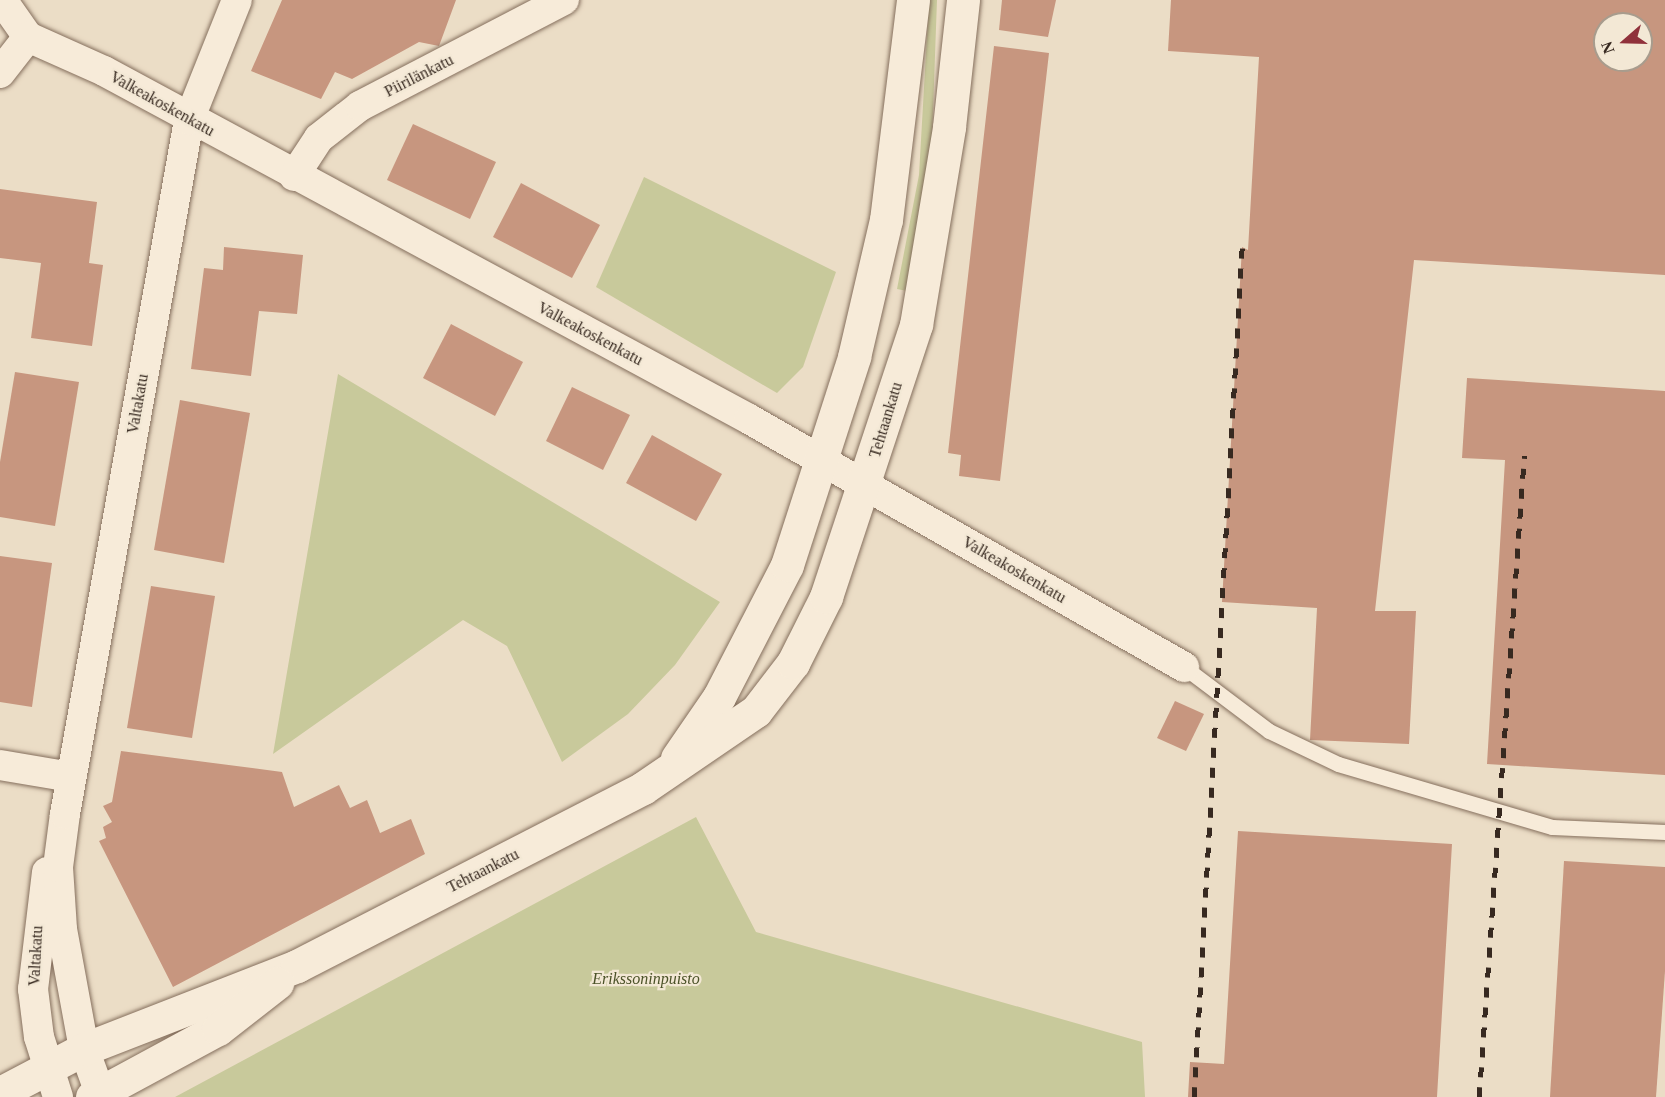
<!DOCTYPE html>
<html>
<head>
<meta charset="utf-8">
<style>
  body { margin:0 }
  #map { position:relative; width:1665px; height:1097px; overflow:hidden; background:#ebddc6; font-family:Georgia,serif }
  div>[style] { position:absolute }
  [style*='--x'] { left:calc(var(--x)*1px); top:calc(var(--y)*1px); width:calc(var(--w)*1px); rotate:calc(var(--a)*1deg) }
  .green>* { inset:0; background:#c8c99b }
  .building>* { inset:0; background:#c7967f }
  .roads { filter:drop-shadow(0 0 2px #856f5d) drop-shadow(0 0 2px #856f5d) }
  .service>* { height:15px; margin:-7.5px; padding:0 7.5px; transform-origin:7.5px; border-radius:7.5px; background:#f7ebd9 }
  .minor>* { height:30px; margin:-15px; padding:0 15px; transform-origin:15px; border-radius:15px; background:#f7ebd9 }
  .secondary>* { height:33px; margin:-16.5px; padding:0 16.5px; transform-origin:16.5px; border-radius:16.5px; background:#f7ebd9 }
  .rail>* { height:4.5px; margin-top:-2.25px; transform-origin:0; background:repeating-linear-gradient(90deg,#372920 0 10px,transparent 0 20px) }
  span { translate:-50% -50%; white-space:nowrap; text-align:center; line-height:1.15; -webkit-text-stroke:4.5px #f3e8d5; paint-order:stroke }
  .street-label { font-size:16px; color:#372920 }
  .park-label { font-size:16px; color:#4b5228; font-style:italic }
  .north { position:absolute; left:1593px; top:12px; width:60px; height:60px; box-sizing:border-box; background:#f3e8d5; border:2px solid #a89c8d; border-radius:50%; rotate:250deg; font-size:16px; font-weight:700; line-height:24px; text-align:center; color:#372920 }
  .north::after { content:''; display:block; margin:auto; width:21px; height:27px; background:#90313b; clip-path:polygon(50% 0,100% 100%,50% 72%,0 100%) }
</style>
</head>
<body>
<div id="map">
  <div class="green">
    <div style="clip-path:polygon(929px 0,937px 0,930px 195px,912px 292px,897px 289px,919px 175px)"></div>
    <div style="clip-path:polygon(644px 177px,836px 272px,803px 367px,777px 393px,596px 287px)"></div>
    <div style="clip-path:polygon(338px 374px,720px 602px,675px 665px,628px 714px,562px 762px,507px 646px,463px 620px,273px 754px)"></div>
    <div style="clip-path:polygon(696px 817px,756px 932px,1142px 1042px,1145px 1097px,175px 1097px)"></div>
  </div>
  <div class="building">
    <div style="clip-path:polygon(282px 0,456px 0,439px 46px,419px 42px,352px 79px,335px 72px,321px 99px,251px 71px)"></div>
    <div style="clip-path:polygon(1002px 0,1056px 0,1048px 37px,999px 30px)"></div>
    <div style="clip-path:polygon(evenodd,1171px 0,1665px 0,1665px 275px,1414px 260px,1375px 611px,1416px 611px,1409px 744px,1310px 740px,1317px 608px,1222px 602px,1242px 247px,1248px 250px,1259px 57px,1168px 51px,1171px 0,1605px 24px,1641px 24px,1641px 60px,1605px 60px,1605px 24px)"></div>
    <div style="clip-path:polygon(994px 46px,1049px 53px,1000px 481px,959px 476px,961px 455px,948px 453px)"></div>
    <div style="clip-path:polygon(413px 124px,496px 162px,470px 219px,387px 180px)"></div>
    <div style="clip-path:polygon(521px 183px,600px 225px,572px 278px,493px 237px)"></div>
    <div style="clip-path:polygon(0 189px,97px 202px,89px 263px,103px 265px,92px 346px,31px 338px,41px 263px,0 258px)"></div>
    <div style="clip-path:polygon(224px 247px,303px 255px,297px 314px,259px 311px,251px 376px,191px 369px,204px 268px,223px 270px)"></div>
    <div style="clip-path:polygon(451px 324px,523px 362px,495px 416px,423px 378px)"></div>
    <div style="clip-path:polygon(15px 372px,79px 382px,55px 526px,0 517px,0 462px)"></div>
    <div style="clip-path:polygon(1467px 378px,1665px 391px,1665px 775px,1487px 764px,1505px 460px,1462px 458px)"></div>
    <div style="clip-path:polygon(572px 387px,630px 415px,603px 470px,546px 441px)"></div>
    <div style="clip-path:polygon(180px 400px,250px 413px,224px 563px,154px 550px)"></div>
    <div style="clip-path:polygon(652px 435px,722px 474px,696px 521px,626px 483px)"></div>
    <div style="clip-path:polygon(0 556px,52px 563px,32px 707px,0 702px)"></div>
    <div style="clip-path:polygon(151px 586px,215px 596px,192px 738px,127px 728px)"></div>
    <div style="clip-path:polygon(1175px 701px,1204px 714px,1186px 751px,1157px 738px)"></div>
    <div style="clip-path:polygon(121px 751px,282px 772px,294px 807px,339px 785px,350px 808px,367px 800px,380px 833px,411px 819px,425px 854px,173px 987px,99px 841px,106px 838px,103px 827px,112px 822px,103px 806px,112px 802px)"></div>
    <div style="clip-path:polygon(1238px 831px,1452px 844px,1437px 1097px,1188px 1097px,1190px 1062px,1224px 1064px)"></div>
    <div style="clip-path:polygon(1564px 861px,1665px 867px,1665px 971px,1656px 1097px,1550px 1097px)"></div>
  </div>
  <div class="roads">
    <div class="service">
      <div style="--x:1184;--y:667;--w:106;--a:37"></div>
      <div style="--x:1269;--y:731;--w:76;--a:25.6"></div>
      <div style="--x:1338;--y:764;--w:223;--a:16.4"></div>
      <div style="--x:1552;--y:827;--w:113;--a:2.5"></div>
    </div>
    <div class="minor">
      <div style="--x:2;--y:0;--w:45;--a:54.9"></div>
      <div style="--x:28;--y:37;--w:83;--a:24.1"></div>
      <div style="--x:104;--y:71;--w:733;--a:28.35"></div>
      <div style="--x:749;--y:419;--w:501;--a:29.69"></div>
      <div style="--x:0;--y:73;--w:46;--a:-52.1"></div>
      <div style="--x:294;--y:176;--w:45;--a:-56.7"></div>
      <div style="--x:319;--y:138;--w:52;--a:-38"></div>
      <div style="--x:360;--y:106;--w:230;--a:-27.5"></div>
      <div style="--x:0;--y:765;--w:72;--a:9.6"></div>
      <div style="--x:47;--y:872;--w:118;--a:96.8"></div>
      <div style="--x:33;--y:989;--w:48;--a:82.9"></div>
      <div style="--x:39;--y:1037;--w:63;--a:72.4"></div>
      <div style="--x:100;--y:1093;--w:47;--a:-110"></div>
      <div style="--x:84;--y:1049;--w:122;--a:-100.4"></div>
      <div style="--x:62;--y:929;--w:62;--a:-93.7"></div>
      <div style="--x:58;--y:867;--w:53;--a:-82.5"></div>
      <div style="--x:65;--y:814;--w:705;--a:-79.87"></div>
      <div style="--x:189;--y:120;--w:129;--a:-68.2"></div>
    </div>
    <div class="secondary">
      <div style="--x:677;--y:758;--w:74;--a:-55.5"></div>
      <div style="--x:719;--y:697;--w:148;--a:-62.7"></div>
      <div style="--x:787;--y:565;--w:219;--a:-72.1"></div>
      <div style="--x:854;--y:357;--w:141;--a:-76.9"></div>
      <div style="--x:886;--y:220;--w:222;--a:-83"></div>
      <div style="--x:0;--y:1093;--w:95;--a:-27.6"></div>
      <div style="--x:84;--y:1049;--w:229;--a:-21.3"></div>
      <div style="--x:297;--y:966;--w:389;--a:-27.2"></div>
      <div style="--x:643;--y:788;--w:137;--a:-34.3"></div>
      <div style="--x:756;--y:711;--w:61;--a:-52.4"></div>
      <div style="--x:793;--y:663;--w:74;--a:-63.4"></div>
      <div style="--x:826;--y:597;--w:287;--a:-71.7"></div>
      <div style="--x:916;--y:325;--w:201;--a:-80.5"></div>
      <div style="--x:949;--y:127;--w:128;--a:-83.7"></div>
      <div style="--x:92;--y:1097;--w:143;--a:-28.4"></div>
      <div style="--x:218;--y:1029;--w:75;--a:-37.9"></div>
    </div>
  </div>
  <div class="rail">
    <div style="--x:1194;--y:1097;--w:851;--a:-86.77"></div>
    <div style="--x:1479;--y:1097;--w:643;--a:-85.98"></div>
  </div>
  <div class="street-label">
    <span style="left:419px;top:76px;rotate:-27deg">Piirilänkatu</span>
    <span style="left:162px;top:104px;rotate:29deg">Valkeakoskenkatu</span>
    <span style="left:590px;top:334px;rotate:28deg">Valkeakoskenkatu</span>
    <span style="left:138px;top:404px;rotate:-80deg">Valtakatu</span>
    <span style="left:886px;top:420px;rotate:-73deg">Tehtaankatu</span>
    <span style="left:1014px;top:570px;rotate:30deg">Valkeakoskenkatu</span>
    <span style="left:483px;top:871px;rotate:-27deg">Tehtaankatu</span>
    <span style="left:36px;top:956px;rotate:-87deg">Valtakatu</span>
  </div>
  <div class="park-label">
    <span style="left:646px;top:979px">Erikssoninpuisto</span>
  </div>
  <div class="north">N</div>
</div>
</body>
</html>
